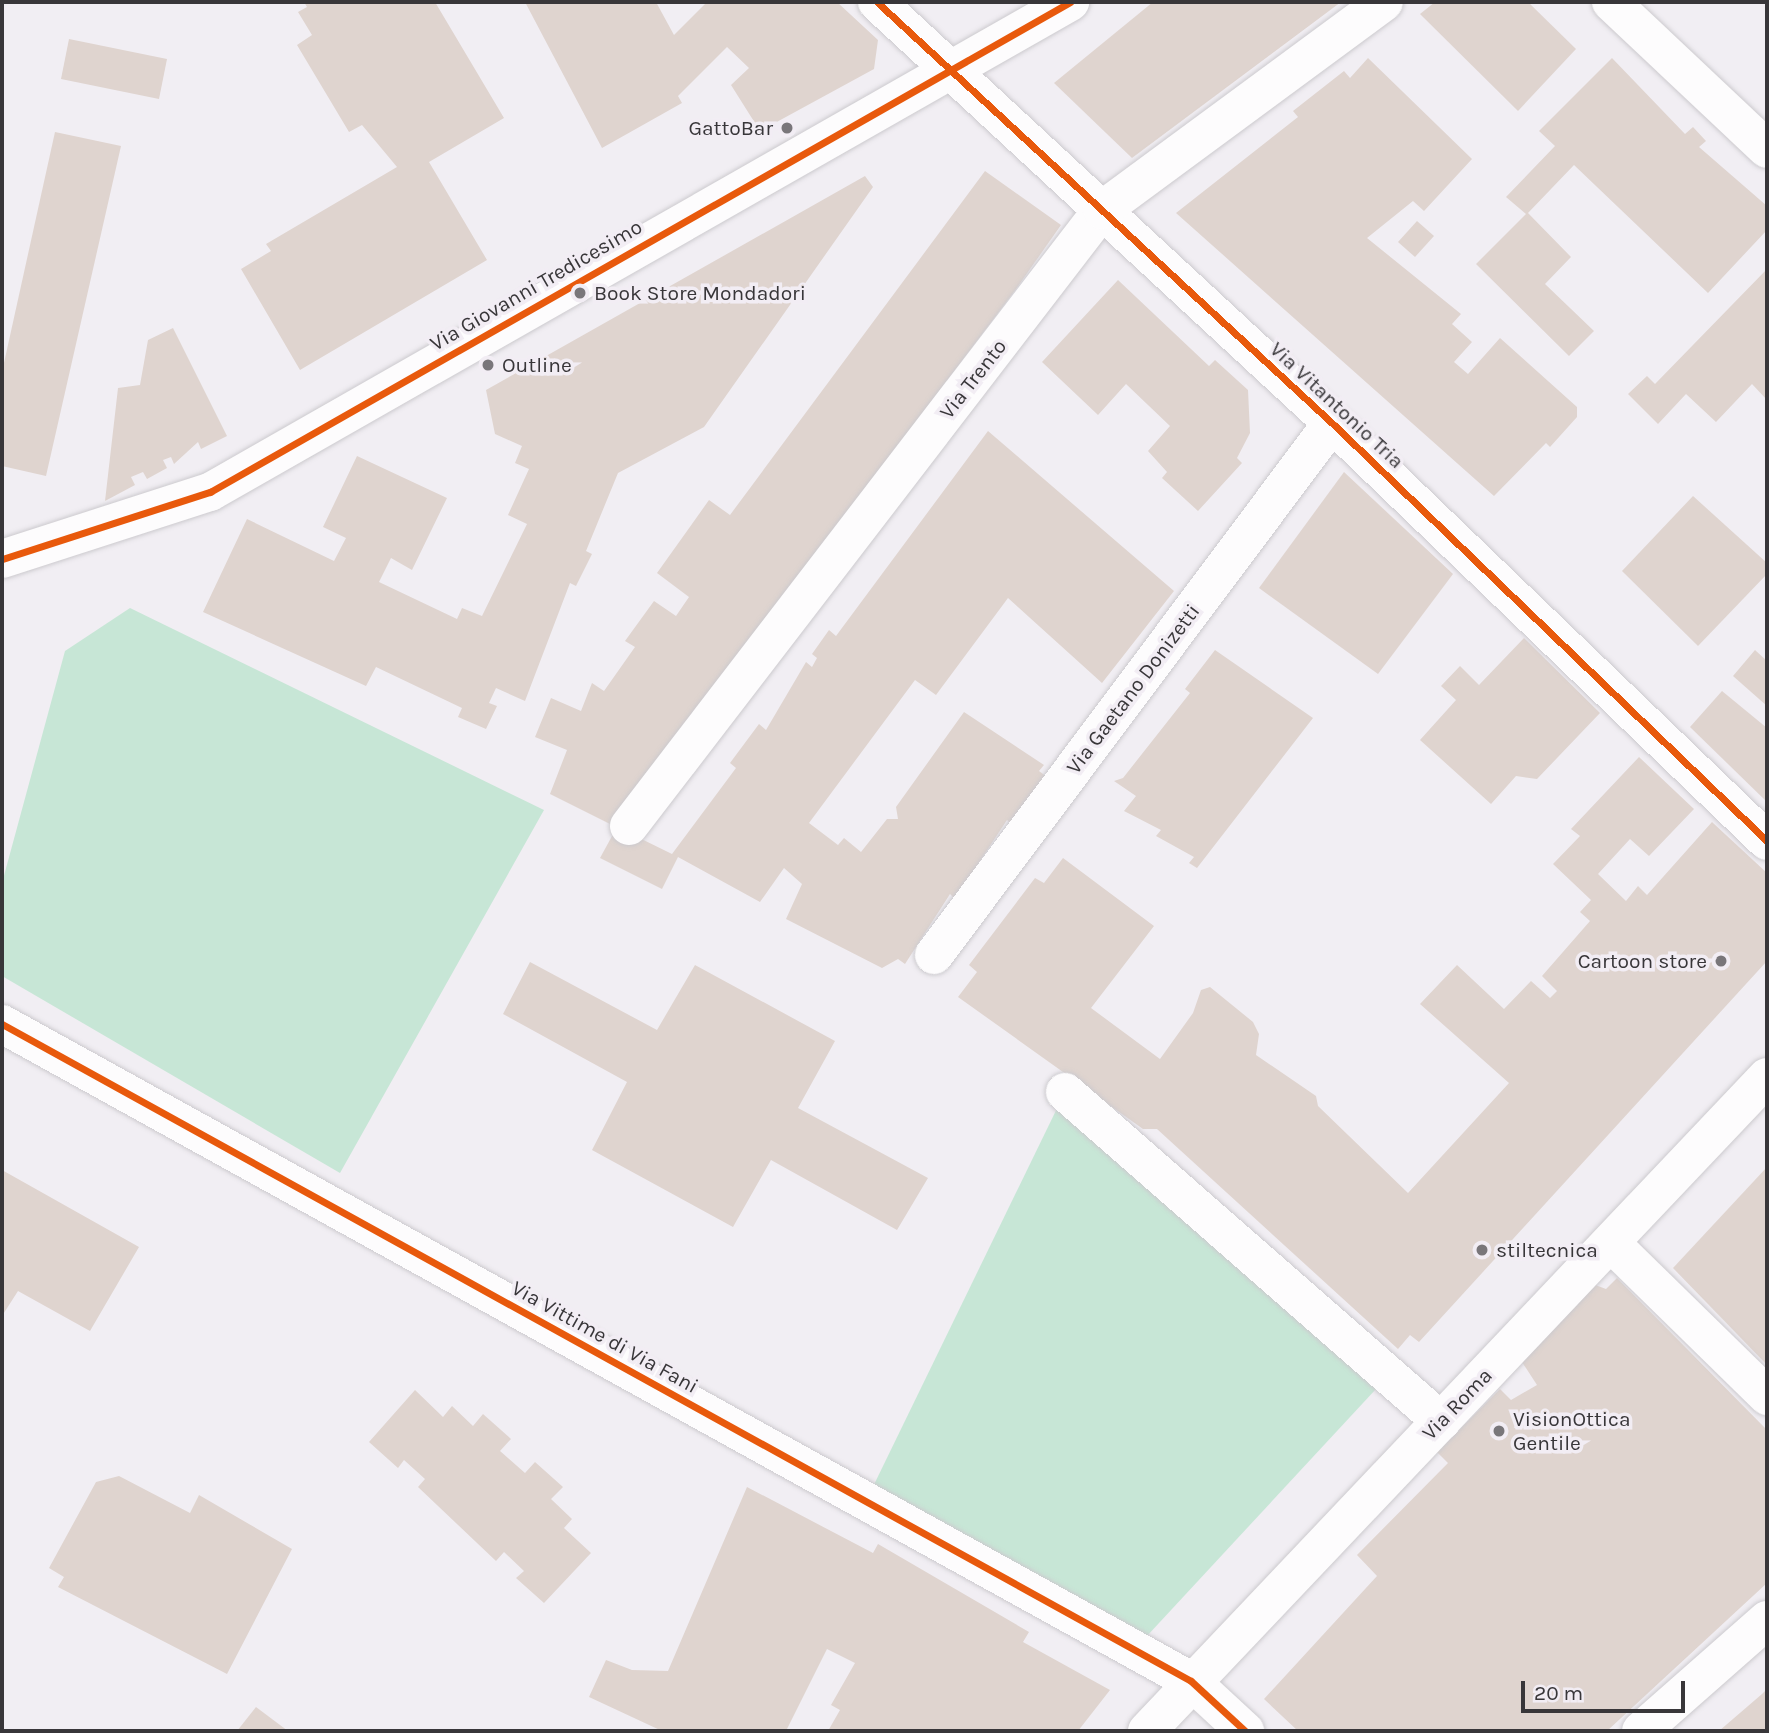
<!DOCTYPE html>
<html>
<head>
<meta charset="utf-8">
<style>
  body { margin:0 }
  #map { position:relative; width:1769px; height:1733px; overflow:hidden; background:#f1eef3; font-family:Karla,sans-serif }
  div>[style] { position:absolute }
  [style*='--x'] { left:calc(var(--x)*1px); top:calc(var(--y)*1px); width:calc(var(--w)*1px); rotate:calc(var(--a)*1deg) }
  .green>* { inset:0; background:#c7e6d6 }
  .building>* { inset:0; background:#dfd4cf }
  .roads { filter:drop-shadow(0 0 2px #cccace) drop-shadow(0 0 2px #cccace) }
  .minor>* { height:38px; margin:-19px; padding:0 19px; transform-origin:19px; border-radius:19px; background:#fdfcfd }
  .tertiary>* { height:38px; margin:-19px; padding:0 19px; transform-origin:19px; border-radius:19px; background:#fdfcfd }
  .cycleway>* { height:7px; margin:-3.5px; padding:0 3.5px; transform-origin:3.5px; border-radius:3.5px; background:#e8590c }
  .dots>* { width:19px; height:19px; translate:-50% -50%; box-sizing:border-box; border:4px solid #f2edf4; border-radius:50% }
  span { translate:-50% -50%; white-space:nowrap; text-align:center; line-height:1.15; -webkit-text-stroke:7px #f2edf4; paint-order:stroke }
  .poi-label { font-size:21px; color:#383639 }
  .right { translate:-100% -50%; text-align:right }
  .left { translate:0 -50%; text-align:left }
  .street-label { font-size:21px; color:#383639 }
  .frame { position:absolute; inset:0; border:4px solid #383639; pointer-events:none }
  .scale { position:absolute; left:1521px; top:1681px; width:164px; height:32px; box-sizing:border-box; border:4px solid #383639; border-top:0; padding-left:9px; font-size:21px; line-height:24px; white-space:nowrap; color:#383639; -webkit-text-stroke:5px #f2edf4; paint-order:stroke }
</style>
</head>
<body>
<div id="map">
  <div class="green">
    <div style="clip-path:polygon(130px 608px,544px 810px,340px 1173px,2px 976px,2px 883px,65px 651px)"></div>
    <div style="clip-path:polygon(1065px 1092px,1389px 1375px,1134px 1650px,866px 1501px)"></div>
  </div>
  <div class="building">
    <div style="clip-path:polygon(304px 2px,435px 2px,504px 118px,429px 162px,487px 260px,300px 370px,241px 269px,271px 251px,266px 244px,397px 167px,362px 125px,349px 132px,297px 45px,312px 35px,298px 12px,307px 7px)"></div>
    <div style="clip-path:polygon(525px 2px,656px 2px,674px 35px,707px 2px,837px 2px,878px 40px,874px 69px,760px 131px,731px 85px,749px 68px,727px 47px,678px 96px,682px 103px,602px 148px)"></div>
    <div style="clip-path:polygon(1153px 2px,1341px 2px,1132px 158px,1054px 83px)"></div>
    <div style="clip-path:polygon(1435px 2px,1528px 2px,1576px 49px,1518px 111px,1420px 14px)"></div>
    <div style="clip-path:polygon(69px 39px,167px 59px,159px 99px,61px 79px)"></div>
    <div style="clip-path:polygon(1368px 58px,1472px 159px,1424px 211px,1413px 201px,1367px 238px,1461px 314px,1452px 324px,1472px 342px,1454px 362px,1468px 374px,1500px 338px,1577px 407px,1577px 417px,1550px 447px,1546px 443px,1494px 496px,1176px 213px,1298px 117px,1293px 111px,1344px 71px,1350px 78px)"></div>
    <div style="clip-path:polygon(1612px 58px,1685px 134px,1693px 127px,1706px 141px,1699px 147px,1767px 206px,1767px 230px,1708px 293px,1574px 165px,1528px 213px,1571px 257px,1545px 284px,1594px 331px,1569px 356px,1476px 264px,1526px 214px,1506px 197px,1555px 146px,1539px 131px)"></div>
    <div style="clip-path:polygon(55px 132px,121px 146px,46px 476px,2px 466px,2px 372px)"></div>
    <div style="clip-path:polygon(985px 171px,1061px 225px,1016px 289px,612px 825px,550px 794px,567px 750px,535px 737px,551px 698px,581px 711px,592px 683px,604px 691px,635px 647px,625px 641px,654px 601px,676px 616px,689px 597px,657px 573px,692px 524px,709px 500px,730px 515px)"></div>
    <div style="clip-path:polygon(865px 176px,873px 187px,704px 427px,618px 473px,586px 551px,592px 554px,576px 586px,570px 583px,525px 701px,496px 688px,489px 703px,497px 706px,486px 729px,458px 717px,462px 708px,376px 667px,366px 686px,203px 612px,247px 519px,334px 561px,346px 538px,323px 527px,357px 456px,447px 498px,412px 570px,391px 558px,379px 582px,457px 619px,462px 608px,482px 616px,527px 524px,508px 515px,529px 469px,515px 463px,522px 446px,495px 434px,486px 390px)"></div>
    <div style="clip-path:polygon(1417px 221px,1434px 236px,1415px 257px,1398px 242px)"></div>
    <div style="clip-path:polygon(1767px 269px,1767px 400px,1752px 384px,1716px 422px,1686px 394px,1658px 424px,1628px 394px,1647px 376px,1655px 384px)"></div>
    <div style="clip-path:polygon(1118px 280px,1209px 366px,1215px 360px,1248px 390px,1250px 433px,1237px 458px,1242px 463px,1198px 511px,1162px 478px,1167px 472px,1148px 451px,1170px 426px,1126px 384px,1098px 415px,1042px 362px)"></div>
    <div style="clip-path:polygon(173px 328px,227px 436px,201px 449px,198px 442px,174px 464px,171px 457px,163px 460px,167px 468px,147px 479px,143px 472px,131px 477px,135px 485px,105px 501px,118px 388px,140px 385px,148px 340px)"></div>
    <div style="clip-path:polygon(988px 431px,1174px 591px,1102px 683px,1008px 598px,936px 695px,915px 680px,809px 823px,838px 845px,844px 838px,861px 852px,887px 819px,898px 819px,896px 807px,964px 712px,1044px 765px,1039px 771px,1047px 777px,1011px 824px,1007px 820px,955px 899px,950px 894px,905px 964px,898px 959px,882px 968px,786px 919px,802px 884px,784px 868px,760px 902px,678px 857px,662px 889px,600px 858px,617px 827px,672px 854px,736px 768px,730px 763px,759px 724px,766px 730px,806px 662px,812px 667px,817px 658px,812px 654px,829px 630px,836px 636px)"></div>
    <div style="clip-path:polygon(1344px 472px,1453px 574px,1378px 674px,1259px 588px)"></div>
    <div style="clip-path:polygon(1693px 496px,1767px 563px,1767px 574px,1698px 646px,1622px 571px)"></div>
    <div style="clip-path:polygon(1524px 638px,1600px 713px,1537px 779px,1516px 776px,1491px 804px,1420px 740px,1456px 700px,1441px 686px,1460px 666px,1479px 685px)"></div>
    <div style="clip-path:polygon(1215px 650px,1313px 718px,1197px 868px,1189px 863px,1194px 857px,1156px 836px,1161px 830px,1124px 811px,1136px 796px,1114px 781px,1123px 778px,1190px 693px,1185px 689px)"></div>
    <div style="clip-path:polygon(1755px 650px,1767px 661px,1767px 706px,1733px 676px)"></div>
    <div style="clip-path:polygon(1722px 691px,1767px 728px,1767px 802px,1690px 727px)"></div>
    <div style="clip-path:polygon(1639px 757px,1694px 809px,1649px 856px,1630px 839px,1598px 874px,1626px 901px,1638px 886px,1647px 895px,1712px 822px,1767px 873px,1767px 961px,1419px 1342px,1410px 1335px,1398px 1349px,1157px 1129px,1143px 1129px,958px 997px,977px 972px,969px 965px,1035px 878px,1044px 883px,1063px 858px,1154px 926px,1091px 1008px,1160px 1059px,1193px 1013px,1201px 990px,1210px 987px,1253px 1022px,1259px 1034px,1256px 1055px,1316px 1096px,1318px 1106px,1408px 1193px,1509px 1083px,1420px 1004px,1457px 965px,1504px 1009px,1531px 981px,1550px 998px,1557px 991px,1542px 976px,1590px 921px,1580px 912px,1591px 900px,1553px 864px,1580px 836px,1571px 829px)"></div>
    <div style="clip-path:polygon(530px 962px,657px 1030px,695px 965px,835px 1041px,798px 1108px,928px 1178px,897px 1230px,771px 1160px,733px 1227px,592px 1150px,627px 1082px,503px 1014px)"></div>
    <div style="clip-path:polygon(1767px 1167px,1767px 1365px,1673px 1268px)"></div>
    <div style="clip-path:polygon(2px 1170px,139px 1247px,90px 1331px,18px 1291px,2px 1316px)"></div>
    <div style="clip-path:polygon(1617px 1278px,1767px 1430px,1767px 1583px,1607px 1731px,1298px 1731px,1264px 1699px,1377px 1576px,1357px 1555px,1448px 1463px,1437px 1452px,1500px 1389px,1511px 1400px,1537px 1385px,1522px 1362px,1590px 1283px,1606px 1289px)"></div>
    <div style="clip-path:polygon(415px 1390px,443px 1417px,452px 1406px,473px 1426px,483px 1414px,511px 1439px,500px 1451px,525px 1473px,535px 1462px,563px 1487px,551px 1499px,572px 1519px,564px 1528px,591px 1553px,544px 1603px,516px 1578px,524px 1571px,504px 1552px,496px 1561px,418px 1487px,425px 1479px,404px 1460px,398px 1468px,369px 1442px)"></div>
    <div style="clip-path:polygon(119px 1476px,190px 1513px,199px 1495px,292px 1549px,227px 1674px,58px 1587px,64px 1577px,49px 1568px,96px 1482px)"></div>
    <div style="clip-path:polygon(747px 1487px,873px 1553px,878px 1544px,1029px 1632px,1023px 1642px,1110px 1690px,1078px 1731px,828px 1731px,840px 1710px,831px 1705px,855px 1663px,827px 1649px,786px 1731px,662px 1731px,589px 1697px,606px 1660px,632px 1670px,668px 1671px)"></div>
    <div style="clip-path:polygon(1767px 1689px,1767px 1731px,1719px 1731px,1762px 1694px)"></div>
    <div style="clip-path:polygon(256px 1707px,288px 1731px,237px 1731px)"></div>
  </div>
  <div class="roads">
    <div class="minor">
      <div style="--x:877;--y:2;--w:620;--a:42.78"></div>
      <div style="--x:1332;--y:423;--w:603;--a:43.86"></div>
      <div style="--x:1611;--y:2;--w:214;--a:43.3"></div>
      <div style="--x:2;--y:559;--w:219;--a:-17.9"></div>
      <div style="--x:210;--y:492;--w:990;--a:-29.67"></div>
      <div style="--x:629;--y:826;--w:777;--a:-52.48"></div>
      <div style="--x:1102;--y:210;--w:350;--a:-36.4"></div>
      <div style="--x:934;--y:955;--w:664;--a:-53.2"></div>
      <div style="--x:2;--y:1024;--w:1358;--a:28.92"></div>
      <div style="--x:1191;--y:1681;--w:74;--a:42.8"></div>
      <div style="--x:1065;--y:1092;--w:500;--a:41.2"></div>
      <div style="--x:1611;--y:1243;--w:219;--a:44.4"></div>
      <div style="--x:1641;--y:1731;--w:168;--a:-41.4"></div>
    </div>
    <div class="tertiary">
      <div style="--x:1147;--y:1731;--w:901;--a:-46.53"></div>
    </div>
  </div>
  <div class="cycleway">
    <div style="--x:877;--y:2;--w:620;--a:42.78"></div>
    <div style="--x:1332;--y:423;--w:603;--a:43.86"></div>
    <div style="--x:2;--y:559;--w:219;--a:-17.9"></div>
    <div style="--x:210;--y:492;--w:990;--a:-29.67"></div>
    <div style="--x:2;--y:1024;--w:1358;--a:28.92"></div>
    <div style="--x:1191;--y:1681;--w:74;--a:42.8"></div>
  </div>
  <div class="dots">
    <div style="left:787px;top:128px;background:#79767a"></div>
    <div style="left:580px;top:293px;background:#79767a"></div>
    <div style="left:488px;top:365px;background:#79767a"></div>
    <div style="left:1721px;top:961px;background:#79767a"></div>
    <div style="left:1482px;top:1250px;background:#79767a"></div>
    <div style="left:1499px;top:1431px;background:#79767a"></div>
  </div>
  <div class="poi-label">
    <span class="right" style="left:773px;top:128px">GattoBar</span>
    <span class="left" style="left:594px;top:293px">Book Store Mondadori</span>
    <span class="left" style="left:502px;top:365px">Outline</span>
    <span class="right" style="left:1707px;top:961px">Cartoon store</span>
    <span class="left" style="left:1496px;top:1250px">stiltecnica</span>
    <span class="left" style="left:1513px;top:1431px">VisionOttica<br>Gentile</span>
  </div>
  <div class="street-label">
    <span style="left:536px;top:285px;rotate:-30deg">Via Giovanni Tredicesimo</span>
    <span style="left:973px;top:379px;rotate:-52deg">Via Trento</span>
    <span style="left:1337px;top:405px;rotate:43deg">Via Vitantonio Tria</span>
    <span style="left:1133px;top:689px;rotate:-53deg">Via Gaetano Donizetti</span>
    <span style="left:605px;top:1337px;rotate:29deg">Via Vittime di Via Fani</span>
    <span style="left:1457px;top:1404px;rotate:-46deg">Via Roma</span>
  </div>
  <div class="frame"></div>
  <div class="scale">20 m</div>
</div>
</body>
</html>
